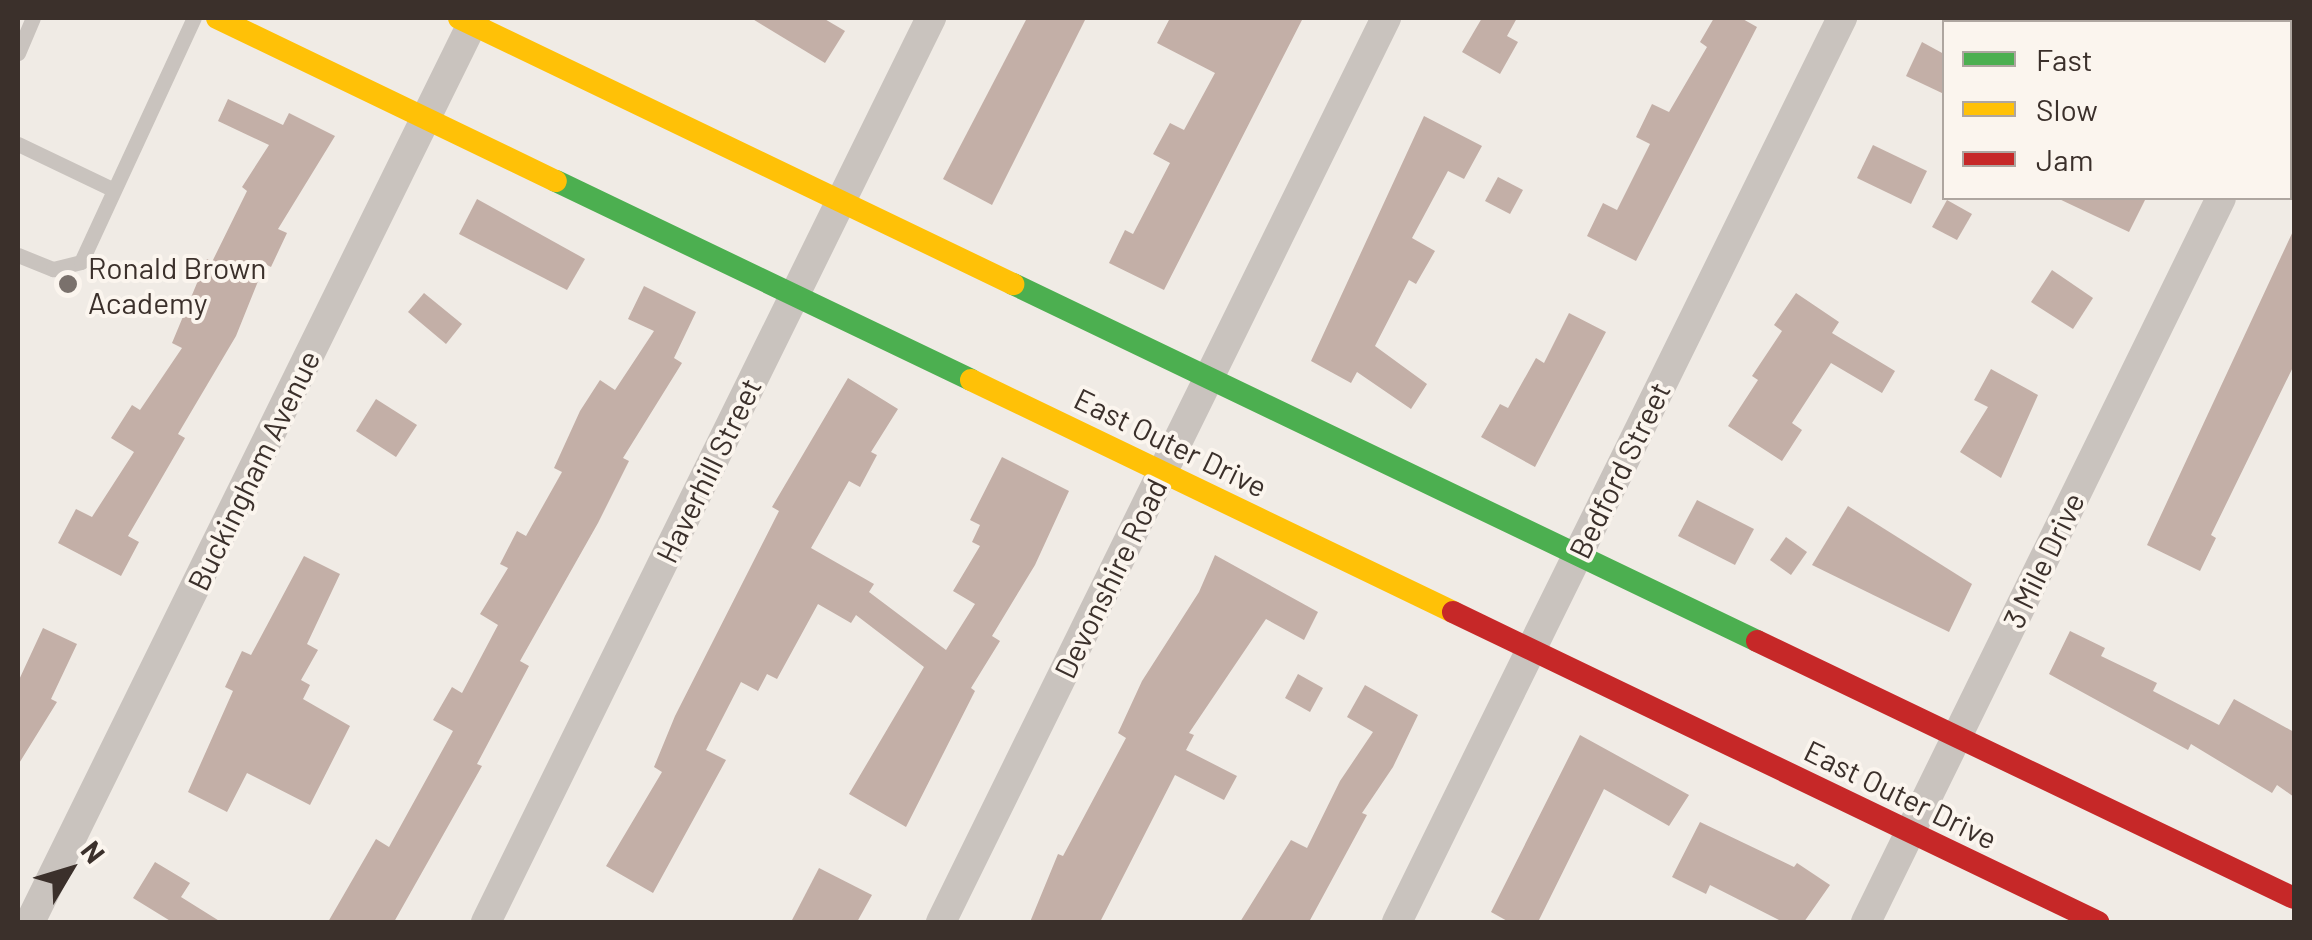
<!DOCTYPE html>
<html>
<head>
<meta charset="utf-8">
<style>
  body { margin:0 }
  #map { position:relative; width:2312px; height:940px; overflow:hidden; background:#f0ebe5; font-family:Barlow,sans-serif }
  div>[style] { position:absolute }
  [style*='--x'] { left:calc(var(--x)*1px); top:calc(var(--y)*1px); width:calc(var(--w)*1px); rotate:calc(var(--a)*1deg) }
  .building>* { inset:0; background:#c3afa7 }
  .lane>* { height:15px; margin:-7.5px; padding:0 7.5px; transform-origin:7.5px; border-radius:7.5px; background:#c9c3be }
  .street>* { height:30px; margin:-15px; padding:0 15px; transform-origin:15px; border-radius:15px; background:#c9c3be }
  .fast>* { height:22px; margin:-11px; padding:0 11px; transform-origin:11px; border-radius:11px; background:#4caf50 }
  .slow>* { height:22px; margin:-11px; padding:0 11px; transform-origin:11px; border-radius:11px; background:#ffc107 }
  .jam>* { height:22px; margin:-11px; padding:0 11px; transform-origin:11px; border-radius:11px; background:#c62828 }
  .dots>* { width:28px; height:28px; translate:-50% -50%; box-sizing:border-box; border:5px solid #fbf5ee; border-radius:50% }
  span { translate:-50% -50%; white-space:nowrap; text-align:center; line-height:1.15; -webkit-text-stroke:8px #fbf5ee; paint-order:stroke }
  .poi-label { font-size:30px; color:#3b302b }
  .left { translate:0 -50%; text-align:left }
  .street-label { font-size:30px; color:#3b302b }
  .frame { position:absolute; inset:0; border:20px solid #3b302b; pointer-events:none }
  .legend { position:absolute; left:1942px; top:20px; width:350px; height:180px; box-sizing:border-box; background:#fbf5ee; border:2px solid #aea6a0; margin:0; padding:12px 18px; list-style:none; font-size:30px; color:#3b302b }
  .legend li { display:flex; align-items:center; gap:20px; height:50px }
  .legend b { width:50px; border:2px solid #aea6a0 }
  .north { position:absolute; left:20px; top:820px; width:100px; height:100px; -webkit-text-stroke:8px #fbf5ee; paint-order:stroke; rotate:52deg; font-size:28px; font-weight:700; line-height:40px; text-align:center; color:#3b302b }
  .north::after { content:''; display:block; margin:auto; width:35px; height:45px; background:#3b302b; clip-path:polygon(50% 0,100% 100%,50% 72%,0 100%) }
</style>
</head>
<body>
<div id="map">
  <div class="building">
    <div style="clip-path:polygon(751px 18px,823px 18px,845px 31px,825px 63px)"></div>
    <div style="clip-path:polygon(1027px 18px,1086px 18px,992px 205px,943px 179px)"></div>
    <div style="clip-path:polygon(1170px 18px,1303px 18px,1164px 290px,1109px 263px,1125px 230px,1133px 234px,1170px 163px,1153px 154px,1170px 123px,1184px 130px,1215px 73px,1157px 43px)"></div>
    <div style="clip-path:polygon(1482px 18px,1517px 18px,1507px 36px,1518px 42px,1500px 74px,1462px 52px)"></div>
    <div style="clip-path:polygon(1714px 18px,1741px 18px,1757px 27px,1636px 261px,1587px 236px,1603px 203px,1617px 210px,1650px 144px,1636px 137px,1652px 104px,1669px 112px,1707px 47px,1700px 42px)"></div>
    <div style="clip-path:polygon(1922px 42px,1944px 54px,1944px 94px,1906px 76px)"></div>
    <div style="clip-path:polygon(228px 99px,283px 125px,289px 113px,335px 136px,278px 229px,287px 233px,271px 267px,265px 264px,236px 336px,178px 434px,185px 438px,128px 536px,139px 542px,121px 576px,58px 543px,76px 509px,92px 517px,134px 452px,111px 438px,132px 405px,140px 410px,182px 348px,172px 343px,207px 259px,212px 262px,247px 191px,242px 187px,269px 145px,218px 121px)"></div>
    <div style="clip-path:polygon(1424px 116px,1482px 146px,1464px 179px,1448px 171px,1412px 238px,1435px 251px,1416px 284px,1409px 280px,1375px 346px,1427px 384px,1411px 409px,1357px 372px,1351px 383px,1311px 361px)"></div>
    <div style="clip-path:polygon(1873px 145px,1927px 171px,1911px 204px,1857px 178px)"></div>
    <div style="clip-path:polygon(1498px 177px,1523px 190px,1510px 214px,1485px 201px)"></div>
    <div style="clip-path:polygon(2057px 198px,2146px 198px,2129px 232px)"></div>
    <div style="clip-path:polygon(477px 199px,585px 259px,567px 290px,459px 234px)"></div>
    <div style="clip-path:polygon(1947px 200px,1972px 214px,1957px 240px,1932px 227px)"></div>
    <div style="clip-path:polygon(2294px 229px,2294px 365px,2211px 535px,2216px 538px,2200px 571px,2147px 545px)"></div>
    <div style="clip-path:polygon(2052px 270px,2093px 298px,2073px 329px,2031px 302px)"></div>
    <div style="clip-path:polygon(644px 286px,696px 312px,674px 358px,682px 363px,623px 458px,629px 461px,598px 523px,520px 661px,529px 666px,477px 764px,482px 766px,394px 922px,328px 922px,376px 839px,389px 847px,453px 731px,433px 720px,452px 687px,462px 693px,498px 625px,480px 614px,508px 568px,500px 564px,517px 531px,526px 536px,562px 472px,554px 468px,580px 411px,600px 380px,615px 390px,654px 331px,628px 319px)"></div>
    <div style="clip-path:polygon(424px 293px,462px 324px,446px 344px,408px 312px)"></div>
    <div style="clip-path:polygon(1796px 293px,1839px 322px,1832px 333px,1895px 371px,1882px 393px,1831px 363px,1792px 423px,1802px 430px,1782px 461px,1728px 426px,1758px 380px,1752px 376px,1782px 331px,1774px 325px)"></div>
    <div style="clip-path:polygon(1569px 313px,1606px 332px,1535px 467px,1481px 437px,1500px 404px,1508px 408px,1536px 358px,1544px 363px)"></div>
    <div style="clip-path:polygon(1991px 369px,2038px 395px,2001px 478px,1960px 452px,1988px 407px,1974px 400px)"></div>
    <div style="clip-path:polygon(848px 378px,898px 409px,871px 452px,877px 455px,860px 487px,849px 481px,811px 548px,874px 584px,869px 592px,946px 650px,975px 604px,953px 591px,980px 546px,972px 542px,980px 525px,970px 520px,1002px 457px,1069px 491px,1035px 565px,992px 636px,1000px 641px,971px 688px,975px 691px,906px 827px,849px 794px,924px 667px,856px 615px,851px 623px,818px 604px,777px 679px,767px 674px,758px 691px,741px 682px,706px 750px,726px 760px,653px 893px,606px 866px,662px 772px,654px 767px,675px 716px,779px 511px,772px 507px)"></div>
    <div style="clip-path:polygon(376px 399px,417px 425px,396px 457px,356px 431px)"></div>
    <div style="clip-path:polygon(1697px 500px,1754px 529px,1735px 565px,1678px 536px)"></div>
    <div style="clip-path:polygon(1848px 506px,1972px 584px,1949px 632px,1812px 565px)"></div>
    <div style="clip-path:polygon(1786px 537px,1807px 552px,1791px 575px,1770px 560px)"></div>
    <div style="clip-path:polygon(1215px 555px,1318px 612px,1304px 640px,1266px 619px,1189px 733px,1194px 735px,1186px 750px,1237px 776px,1224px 800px,1175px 775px,1100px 922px,1030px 922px,1058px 854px,1063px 856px,1126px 738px,1118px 733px,1142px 681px,1199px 592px)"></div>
    <div style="clip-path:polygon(304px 556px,340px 574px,307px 644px,318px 650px,301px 680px,310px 685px,303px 699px,350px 726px,310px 805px,247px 773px,227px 812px,188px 792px,233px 691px,225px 687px,242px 651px,251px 655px)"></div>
    <div style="clip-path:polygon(43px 628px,77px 644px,51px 699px,57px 702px,18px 765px,18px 682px)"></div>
    <div style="clip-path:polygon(2070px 631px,2105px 648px,2101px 656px,2157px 683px,2153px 691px,2219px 725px,2234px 699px,2294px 732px,2294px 797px,2277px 785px,2272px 793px,2191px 744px,2188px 750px,2049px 674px)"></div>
    <div style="clip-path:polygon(1298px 674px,1323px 688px,1310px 712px,1285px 698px)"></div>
    <div style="clip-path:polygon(1365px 685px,1418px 715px,1393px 767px,1362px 813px,1367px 815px,1309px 922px,1240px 922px,1291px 840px,1307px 848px,1340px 781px,1373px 732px,1347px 717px)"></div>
    <div style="clip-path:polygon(1580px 735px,1689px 795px,1669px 826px,1604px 789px,1538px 922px,1509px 922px,1491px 912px)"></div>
    <div style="clip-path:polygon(1700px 822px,1794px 867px,1797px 863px,1830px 885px,1804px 922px,1783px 922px,1710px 885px,1706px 894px,1672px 877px)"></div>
    <div style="clip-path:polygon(155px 862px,190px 883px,181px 897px,221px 922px,172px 922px,133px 898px)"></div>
    <div style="clip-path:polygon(819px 868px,872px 895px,857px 922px,791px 922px)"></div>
  </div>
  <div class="lane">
    <div style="--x:18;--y:53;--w:38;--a:-67"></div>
    <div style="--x:18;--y:144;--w:106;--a:25.6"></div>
    <div style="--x:18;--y:255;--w:38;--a:22"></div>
    <div style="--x:53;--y:269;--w:29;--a:-14"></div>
    <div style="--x:81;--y:262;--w:269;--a:-65.2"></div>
  </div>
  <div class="street">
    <div style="--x:2290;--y:58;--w:11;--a:-68"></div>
    <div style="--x:30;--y:922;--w:1008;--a:-63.79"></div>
    <div style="--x:486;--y:922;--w:1008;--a:-63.79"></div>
    <div style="--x:941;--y:922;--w:1008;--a:-63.79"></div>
    <div style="--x:1397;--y:922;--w:1008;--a:-63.79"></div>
    <div style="--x:1866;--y:922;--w:806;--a:-63.88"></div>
  </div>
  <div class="fast">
    <div style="--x:556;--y:181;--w:460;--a:25.6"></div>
    <div style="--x:1013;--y:284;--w:825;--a:25.63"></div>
  </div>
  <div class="slow">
    <div style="--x:217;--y:18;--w:376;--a:25.7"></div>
    <div style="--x:459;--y:18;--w:615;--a:25.65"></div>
    <div style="--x:971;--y:380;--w:535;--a:25.7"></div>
  </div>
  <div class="jam">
    <div style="--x:1453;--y:612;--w:716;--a:25.67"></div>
    <div style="--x:1757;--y:641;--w:595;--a:25.58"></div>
  </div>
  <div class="dots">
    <div style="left:68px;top:284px;background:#7a716c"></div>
  </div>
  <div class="poi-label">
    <span class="left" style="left:88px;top:284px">Ronald Brown<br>Academy</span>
  </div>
  <div class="street-label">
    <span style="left:1171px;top:442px;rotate:26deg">East Outer Drive</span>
    <span style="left:253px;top:470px;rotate:-64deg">Buckingham Avenue</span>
    <span style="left:708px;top:470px;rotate:-64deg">Haverhill Street</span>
    <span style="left:1619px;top:470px;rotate:-64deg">Bedford Street</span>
    <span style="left:2043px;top:560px;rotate:-64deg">3 Mile Drive</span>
    <span style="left:1110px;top:578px;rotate:-64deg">Devonshire Road</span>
    <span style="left:1901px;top:794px;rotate:26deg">East Outer Drive</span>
  </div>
  <div class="frame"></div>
  <ul class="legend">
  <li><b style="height:12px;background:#4caf50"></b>Fast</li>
  <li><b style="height:12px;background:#ffc107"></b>Slow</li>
  <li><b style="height:12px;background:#c62828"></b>Jam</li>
  </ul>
  <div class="north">N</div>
</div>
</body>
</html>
